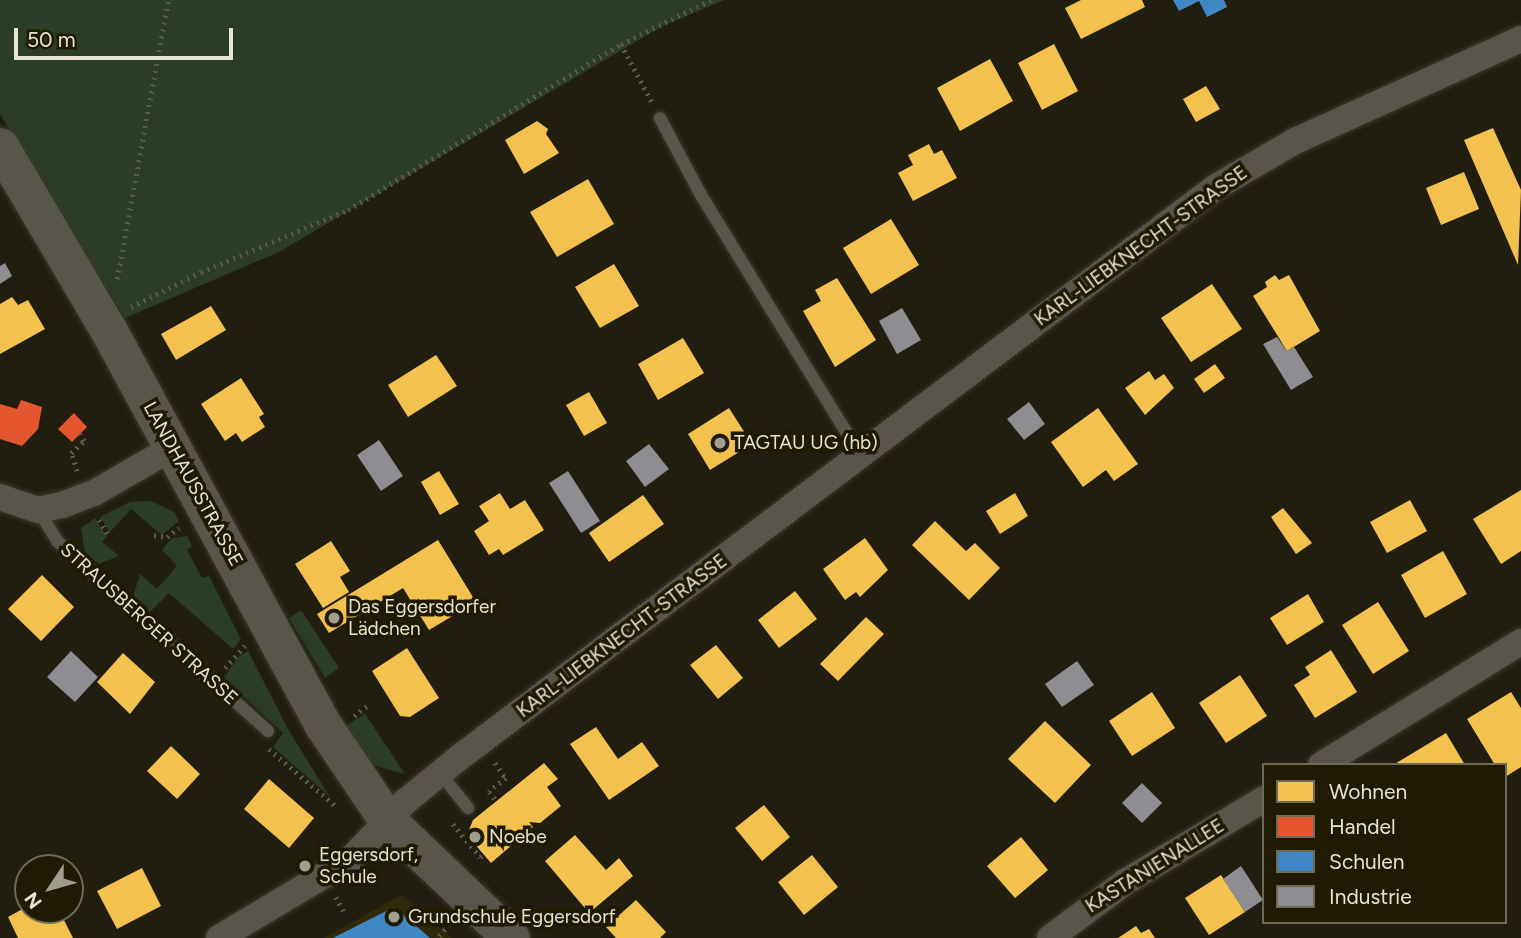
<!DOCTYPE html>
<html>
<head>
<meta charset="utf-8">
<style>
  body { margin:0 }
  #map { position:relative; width:1521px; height:938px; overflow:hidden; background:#211e10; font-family:Figtree,sans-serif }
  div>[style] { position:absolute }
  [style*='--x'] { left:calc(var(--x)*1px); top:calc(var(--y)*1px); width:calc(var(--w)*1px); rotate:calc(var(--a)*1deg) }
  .built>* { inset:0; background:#312a08 }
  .green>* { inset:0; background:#2b3d26 }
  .homes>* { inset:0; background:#f2c14e }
  .shops>* { inset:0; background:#e4572e }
  .schools>* { inset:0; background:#3f88c5 }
  .industry>* { inset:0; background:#8d8d92 }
  .path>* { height:4.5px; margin-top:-2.25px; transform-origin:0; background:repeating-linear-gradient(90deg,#5b594d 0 2px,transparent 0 7px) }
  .roads { filter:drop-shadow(0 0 2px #3b382e) drop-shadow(0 0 2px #3b382e) }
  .lane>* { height:12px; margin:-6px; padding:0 6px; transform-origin:6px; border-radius:6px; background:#58554b }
  .street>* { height:26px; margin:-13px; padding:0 13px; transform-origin:13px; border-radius:13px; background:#58554b }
  .secondary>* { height:37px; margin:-18.5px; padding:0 18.5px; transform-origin:18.5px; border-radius:18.5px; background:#58554b }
  .dots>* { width:19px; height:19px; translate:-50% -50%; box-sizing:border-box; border:4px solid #1f1a01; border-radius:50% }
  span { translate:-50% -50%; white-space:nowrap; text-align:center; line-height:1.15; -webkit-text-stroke:7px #1f1a01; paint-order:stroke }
  .street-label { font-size:19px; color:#e6e3d3 }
  .poi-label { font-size:19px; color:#e6e3d3 }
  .left { translate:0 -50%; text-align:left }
  .legend { position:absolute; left:1262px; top:763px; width:245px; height:161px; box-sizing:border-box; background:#1f1a01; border:2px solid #6f6a55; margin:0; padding:9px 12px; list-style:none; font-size:21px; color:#e6e3d3 }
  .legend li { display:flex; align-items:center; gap:14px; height:35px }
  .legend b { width:35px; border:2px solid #6f6a55 }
  .north { position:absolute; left:14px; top:854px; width:70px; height:70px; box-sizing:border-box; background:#1f1a01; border:2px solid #6f6a55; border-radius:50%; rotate:234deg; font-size:19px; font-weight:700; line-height:28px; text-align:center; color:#e6e3d3 }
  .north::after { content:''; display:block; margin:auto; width:24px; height:32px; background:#a19e8f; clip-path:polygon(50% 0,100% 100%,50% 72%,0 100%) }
  .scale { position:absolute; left:14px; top:28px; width:219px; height:32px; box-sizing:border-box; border:4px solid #e6e3d3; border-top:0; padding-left:9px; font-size:21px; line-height:24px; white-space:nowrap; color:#e6e3d3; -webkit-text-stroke:5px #1f1a01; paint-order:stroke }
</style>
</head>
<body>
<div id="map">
  <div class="built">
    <div style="clip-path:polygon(401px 895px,452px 938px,324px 938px)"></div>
  </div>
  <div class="green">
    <div style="clip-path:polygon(0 0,724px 0,661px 27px,279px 252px,125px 318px,0 114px)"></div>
    <div style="clip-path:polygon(151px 501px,174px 512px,179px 521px,162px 535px,131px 509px,110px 532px,100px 517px,130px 502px)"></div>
    <div style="clip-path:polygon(95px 518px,107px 536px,102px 542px,119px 556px,99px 564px,85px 553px,81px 528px)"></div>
    <div style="clip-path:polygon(187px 536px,192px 546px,187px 550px,202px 578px,209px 576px,241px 639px,233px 649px,169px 593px,150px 612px,133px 597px,140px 574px,157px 589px,177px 566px,162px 550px,172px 538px)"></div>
    <div style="clip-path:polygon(301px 610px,339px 668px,325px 678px,289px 618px)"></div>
    <div style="clip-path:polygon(248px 651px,289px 731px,330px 797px,273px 747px,283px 733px,224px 678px,238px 657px)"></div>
    <div style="clip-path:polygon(365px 714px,405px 774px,372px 765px,342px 728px)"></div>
  </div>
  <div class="homes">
    <div style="clip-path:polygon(1081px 0,1142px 0,1145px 7px,1081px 39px,1065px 8px)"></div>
    <div style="clip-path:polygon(1054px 44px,1078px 91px,1042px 110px,1018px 63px)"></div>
    <div style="clip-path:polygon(990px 59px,1013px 101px,960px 131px,937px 88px)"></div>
    <div style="clip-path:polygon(1206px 86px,1220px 109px,1196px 122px,1183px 99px)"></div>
    <div style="clip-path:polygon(537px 121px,548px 129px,546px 134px,559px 153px,524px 174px,505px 140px)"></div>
    <div style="clip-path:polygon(1493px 128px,1521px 190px,1518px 265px,1464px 140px)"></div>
    <div style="clip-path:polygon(929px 144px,934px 154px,942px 150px,957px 178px,913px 201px,898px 173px,913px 165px,908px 155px)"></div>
    <div style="clip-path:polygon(1464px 172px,1479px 209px,1441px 225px,1426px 188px)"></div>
    <div style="clip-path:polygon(588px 179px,614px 224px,557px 257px,530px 212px)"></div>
    <div style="clip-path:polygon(891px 219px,919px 265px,871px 294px,843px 248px)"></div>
    <div style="clip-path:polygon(614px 264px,639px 306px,600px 328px,575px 287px)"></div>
    <div style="clip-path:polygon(1275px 275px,1279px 280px,1289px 275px,1320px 331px,1287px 351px,1253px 296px,1267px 287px,1265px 282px)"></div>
    <div style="clip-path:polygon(837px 278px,876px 340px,835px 367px,803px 311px,821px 301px,815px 290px)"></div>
    <div style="clip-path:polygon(1212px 284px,1242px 329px,1191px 362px,1161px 318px)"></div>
    <div style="clip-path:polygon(12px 297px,18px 305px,28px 300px,45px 329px,0 354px,0 304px)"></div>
    <div style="clip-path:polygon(211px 306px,226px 330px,176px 360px,161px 334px)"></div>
    <div style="clip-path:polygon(683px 338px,704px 373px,658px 400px,638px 364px)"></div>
    <div style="clip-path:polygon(436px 355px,457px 386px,408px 417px,388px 385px)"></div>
    <div style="clip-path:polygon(1215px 364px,1225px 378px,1204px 393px,1194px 379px)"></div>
    <div style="clip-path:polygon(1149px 371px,1155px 380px,1164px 374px,1174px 388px,1145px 415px,1125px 388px)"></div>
    <div style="clip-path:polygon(241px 378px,264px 414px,259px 417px,265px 427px,242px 442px,236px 433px,225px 441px,201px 404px)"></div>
    <div style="clip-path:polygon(589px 392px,607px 423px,584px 436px,566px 405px)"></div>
    <div style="clip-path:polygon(729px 408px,752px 444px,710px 470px,688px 434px)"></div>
    <div style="clip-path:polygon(1098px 408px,1138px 464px,1114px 481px,1106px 470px,1083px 487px,1051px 442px)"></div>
    <div style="clip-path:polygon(439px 471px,459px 504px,440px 515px,421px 482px)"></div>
    <div style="clip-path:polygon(1521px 490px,1521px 551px,1501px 564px,1473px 519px)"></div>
    <div style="clip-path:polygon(500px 493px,510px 509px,525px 500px,544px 530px,503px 555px,499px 549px,489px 555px,474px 531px,489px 521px,479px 506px)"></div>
    <div style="clip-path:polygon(1015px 493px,1028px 516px,1000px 534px,986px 511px)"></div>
    <div style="clip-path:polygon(643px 495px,664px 524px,609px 562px,589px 533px)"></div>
    <div style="clip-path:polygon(1410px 500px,1427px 531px,1387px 553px,1370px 522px)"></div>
    <div style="clip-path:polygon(1283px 508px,1312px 543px,1296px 554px,1271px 517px)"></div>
    <div style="clip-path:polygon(935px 521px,966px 551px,975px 543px,1000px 568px,969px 600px,912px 545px)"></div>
    <div style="clip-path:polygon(865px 538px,888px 570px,860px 597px,856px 592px,845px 600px,823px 569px)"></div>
    <div style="clip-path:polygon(438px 540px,476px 602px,429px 630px,403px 588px,329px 633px,317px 614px)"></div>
    <div style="clip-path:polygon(331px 541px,350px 571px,340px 577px,349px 592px,323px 608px,295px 564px)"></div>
    <div style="clip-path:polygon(1443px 551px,1467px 594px,1425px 618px,1401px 575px)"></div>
    <div style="clip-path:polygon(42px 575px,74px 607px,41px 641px,8px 609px)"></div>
    <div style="clip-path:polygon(795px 591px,817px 619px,779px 648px,758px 620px)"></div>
    <div style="clip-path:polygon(1308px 594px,1324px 622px,1287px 645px,1270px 618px)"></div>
    <div style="clip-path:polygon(1378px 602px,1409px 651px,1373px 674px,1342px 625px)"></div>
    <div style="clip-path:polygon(866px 617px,884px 634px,838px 681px,820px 664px)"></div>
    <div style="clip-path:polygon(716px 645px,743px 678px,718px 699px,690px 665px)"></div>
    <div style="clip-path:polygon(407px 648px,439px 698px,410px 717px,400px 716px,372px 671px)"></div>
    <div style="clip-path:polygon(1331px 650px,1357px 692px,1315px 718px,1294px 685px,1310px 675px,1305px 667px)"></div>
    <div style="clip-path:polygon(123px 653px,155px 682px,130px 714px,97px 682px)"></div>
    <div style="clip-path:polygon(1240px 675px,1267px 716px,1226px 743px,1199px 703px)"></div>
    <div style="clip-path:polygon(1152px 692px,1175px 728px,1132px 756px,1109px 721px)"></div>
    <div style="clip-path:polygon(1511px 692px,1521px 708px,1521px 767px,1505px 777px,1505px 765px,1495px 765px,1467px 719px)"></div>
    <div style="clip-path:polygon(1045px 721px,1091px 765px,1055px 803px,1008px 759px)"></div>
    <div style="clip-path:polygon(596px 727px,618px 759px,642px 742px,659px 766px,609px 800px,570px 744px)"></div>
    <div style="clip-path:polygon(1446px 733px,1465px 765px,1393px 765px)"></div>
    <div style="clip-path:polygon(171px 746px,200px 774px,177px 799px,147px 771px)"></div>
    <div style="clip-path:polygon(544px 763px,558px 779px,547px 787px,561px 806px,540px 823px,529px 822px,533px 827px,491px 863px,467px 835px,473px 820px)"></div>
    <div style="clip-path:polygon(269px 779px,314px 818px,289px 848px,244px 809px)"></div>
    <div style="clip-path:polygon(764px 805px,790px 837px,762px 861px,735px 828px)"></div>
    <div style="clip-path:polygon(575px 835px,606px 870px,619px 858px,633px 876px,589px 913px,545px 861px)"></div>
    <div style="clip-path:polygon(1021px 837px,1048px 870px,1015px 898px,987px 866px)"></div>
    <div style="clip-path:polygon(812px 855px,838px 887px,804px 915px,778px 882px)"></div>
    <div style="clip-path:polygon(142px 868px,161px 906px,117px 929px,97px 891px)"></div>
    <div style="clip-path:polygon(1221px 875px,1245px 912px,1209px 935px,1185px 898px)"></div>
    <div style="clip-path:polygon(636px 900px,666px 932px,660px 938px,616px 938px,606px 927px)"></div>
    <div style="clip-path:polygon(28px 906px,28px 910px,59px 910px,73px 938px,18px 938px,8px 917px)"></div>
    <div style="clip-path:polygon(1136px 926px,1141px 933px,1149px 929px,1155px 938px,1118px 938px)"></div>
  </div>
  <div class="shops">
    <div style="clip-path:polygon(21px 400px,42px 407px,38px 429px,22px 446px,0 439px,0 404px,17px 409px)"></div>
    <div style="clip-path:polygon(74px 413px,87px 427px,72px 442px,58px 429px)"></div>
  </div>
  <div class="schools">
    <div style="clip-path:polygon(1173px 0,1224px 0,1227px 7px,1207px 17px,1199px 1px,1179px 11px)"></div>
    <div style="clip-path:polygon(394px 907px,430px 938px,333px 938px)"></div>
  </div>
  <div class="industry">
    <div style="clip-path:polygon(5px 263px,12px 276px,0 284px,0 266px)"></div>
    <div style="clip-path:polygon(902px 308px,921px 340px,897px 354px,879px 321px)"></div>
    <div style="clip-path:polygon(1277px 337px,1287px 351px,1294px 347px,1313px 377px,1291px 390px,1263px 344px)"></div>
    <div style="clip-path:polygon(1029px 402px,1045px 424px,1024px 440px,1007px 419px)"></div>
    <div style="clip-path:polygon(379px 440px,403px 476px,381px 491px,357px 455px)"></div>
    <div style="clip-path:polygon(649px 444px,669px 469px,645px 487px,626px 461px)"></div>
    <div style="clip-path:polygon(568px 471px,600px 521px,581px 533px,549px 483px)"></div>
    <div style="clip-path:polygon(71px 651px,98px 677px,75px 702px,47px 677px)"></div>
    <div style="clip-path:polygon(1077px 661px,1094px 685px,1062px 707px,1045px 684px)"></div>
    <div style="clip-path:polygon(1142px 783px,1162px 803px,1142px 823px,1122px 803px)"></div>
    <div style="clip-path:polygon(1241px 866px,1263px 900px,1245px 912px,1223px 879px)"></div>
  </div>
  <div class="path">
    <div style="--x:621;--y:44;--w:66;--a:61.9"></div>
    <div style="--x:117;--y:279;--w:284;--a:-79.6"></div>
    <div style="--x:131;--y:307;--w:78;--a:-26.6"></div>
    <div style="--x:201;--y:272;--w:160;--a:-22.9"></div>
    <div style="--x:348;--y:210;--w:320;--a:-31.3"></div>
    <div style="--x:621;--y:44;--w:100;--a:-26.1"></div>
    <div style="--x:77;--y:471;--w:19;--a:-108"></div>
    <div style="--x:71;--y:453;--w:18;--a:-43"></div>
    <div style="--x:84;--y:441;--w:8;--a:-120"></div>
    <div style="--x:99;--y:520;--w:17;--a:57"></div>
    <div style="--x:154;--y:535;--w:13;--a:9"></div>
    <div style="--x:167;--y:537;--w:15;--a:-37"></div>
    <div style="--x:225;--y:668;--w:30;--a:-49"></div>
    <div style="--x:354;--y:716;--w:16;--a:-38"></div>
    <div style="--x:269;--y:749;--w:89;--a:40.5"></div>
    <div style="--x:495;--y:763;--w:19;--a:54"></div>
    <div style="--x:506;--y:778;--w:22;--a:141"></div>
    <div style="--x:489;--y:792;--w:11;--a:49"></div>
    <div style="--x:453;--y:824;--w:43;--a:50.7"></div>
    <div style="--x:480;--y:857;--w:5;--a:-37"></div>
    <div style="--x:336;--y:897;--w:21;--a:61"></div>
    <div style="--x:439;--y:936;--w:16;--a:-50"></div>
  </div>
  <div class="roads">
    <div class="lane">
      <div style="--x:660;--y:118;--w:87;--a:62"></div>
      <div style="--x:701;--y:195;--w:306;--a:58.5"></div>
      <div style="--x:38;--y:510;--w:36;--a:58"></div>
      <div style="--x:57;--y:541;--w:284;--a:42"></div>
      <div style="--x:440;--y:773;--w:45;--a:51.3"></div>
    </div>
    <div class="street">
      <div style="--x:0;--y:497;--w:40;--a:18.9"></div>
      <div style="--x:38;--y:510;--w:25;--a:-12"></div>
      <div style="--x:62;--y:505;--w:34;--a:-21"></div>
      <div style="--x:94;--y:493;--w:90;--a:-30"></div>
      <div style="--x:1321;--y:765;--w:235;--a:-31.6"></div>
      <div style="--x:219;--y:938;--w:154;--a:-30.9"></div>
      <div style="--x:351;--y:859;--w:80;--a:-46.5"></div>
      <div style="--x:406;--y:801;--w:70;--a:-39.2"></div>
      <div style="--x:460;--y:757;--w:947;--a:-37.02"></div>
      <div style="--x:1216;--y:187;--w:91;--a:-30.2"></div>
      <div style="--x:1295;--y:141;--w:248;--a:-24.3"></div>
      <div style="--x:1050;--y:938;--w:94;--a:-36.7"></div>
      <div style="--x:1125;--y:882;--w:162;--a:-30.8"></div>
    </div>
    <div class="secondary">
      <div style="--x:0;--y:146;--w:215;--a:59.5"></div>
      <div style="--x:109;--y:331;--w:448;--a:61.5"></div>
      <div style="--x:323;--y:725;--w:115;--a:56"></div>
      <div style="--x:387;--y:820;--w:171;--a:43.6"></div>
    </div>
  </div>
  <div class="dots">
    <div style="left:720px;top:443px;background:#a19e8f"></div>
    <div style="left:334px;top:618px;background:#a19e8f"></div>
    <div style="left:475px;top:837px;background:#a19e8f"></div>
    <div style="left:305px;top:866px;background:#a19e8f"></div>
    <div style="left:394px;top:917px;background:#a19e8f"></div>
  </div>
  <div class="street-label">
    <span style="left:1141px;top:246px;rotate:-36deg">KARL-LIEBKNECHT-STRASSE</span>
    <span style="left:193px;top:484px;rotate:61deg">LANDHAUSSTRASSE</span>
    <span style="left:149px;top:624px;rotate:42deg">STRAUSBERGER STRASSE</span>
    <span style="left:622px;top:636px;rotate:-37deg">KARL-LIEBKNECHT-STRASSE</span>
    <span style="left:1155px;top:866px;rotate:-32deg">KASTANIENALLEE</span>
  </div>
  <div class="poi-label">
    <span class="left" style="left:734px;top:443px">TAGTAU UG (hb)</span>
    <span class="left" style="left:348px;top:618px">Das Eggersdorfer<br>Lädchen</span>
    <span class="left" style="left:489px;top:837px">Noebe</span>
    <span class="left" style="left:319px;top:866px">Eggersdorf,<br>Schule</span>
    <span class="left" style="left:408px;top:917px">Grundschule Eggersdorf</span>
  </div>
  <ul class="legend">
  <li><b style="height:19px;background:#f2c14e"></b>Wohnen</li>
  <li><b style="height:19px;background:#e4572e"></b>Handel</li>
  <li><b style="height:19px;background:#3f88c5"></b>Schulen</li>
  <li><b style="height:19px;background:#8d8d92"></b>Industrie</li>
  </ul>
  <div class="north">N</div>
  <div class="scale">50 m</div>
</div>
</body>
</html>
